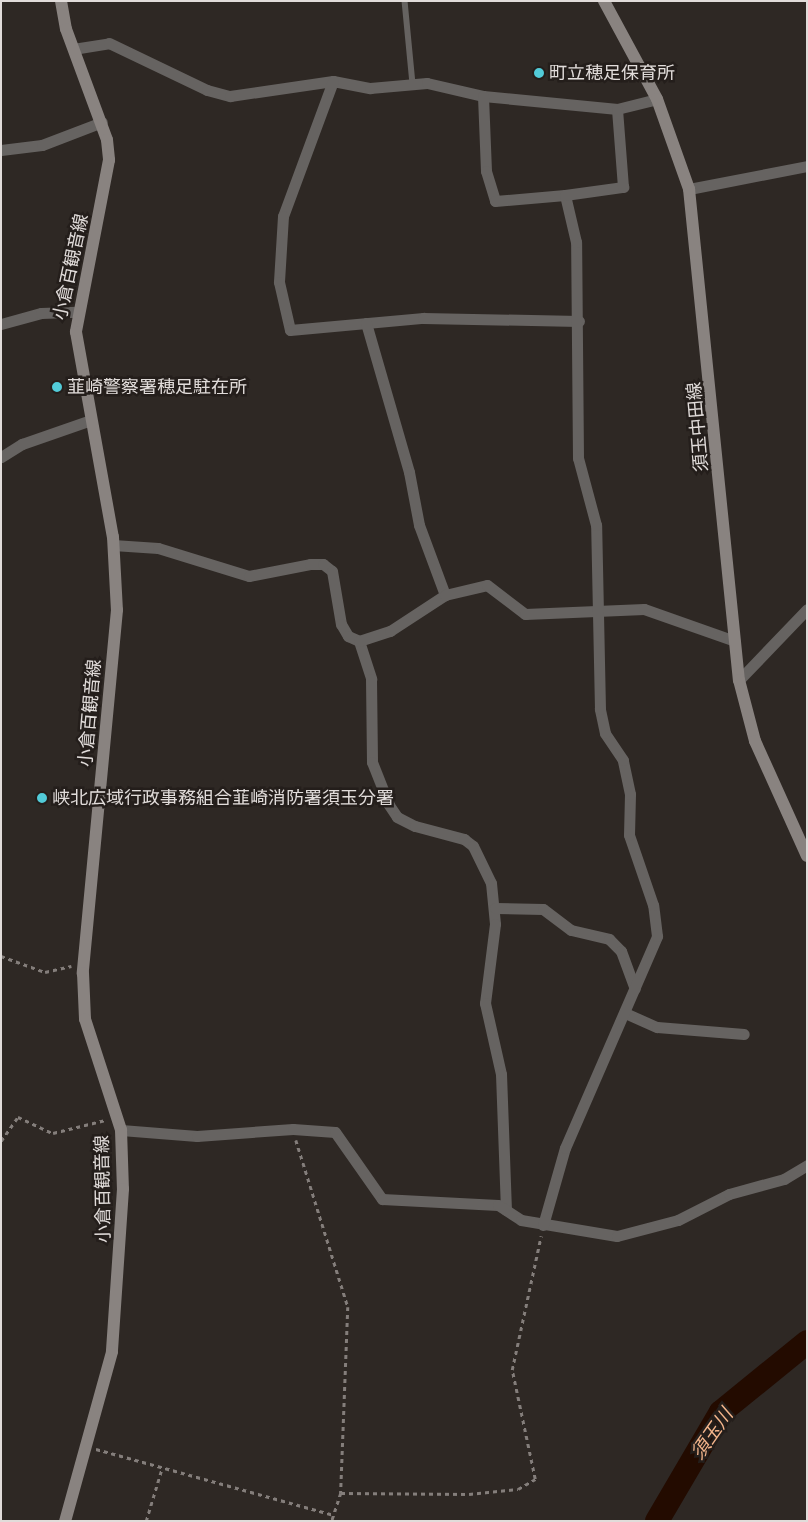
<!DOCTYPE html>
<html>
<head>
<meta charset="utf-8">
<style>
  body { margin:0 }
  #map { position:relative; width:808px; height:1522px; overflow:hidden; background:#2e2824; font-family:"Zilla Slab","Noto Sans JP",serif }
  div>[style] { position:absolute }
  [style*='--x'] { left:calc(var(--x)*1px); top:calc(var(--y)*1px); width:calc(var(--w)*1px); rotate:calc(var(--a)*1deg) }
  .river>* { height:24px; margin:-12px; padding:0 12px; transform-origin:12px; border-radius:12px; background:#230b00 }
  .path>* { height:2.5px; margin-top:-1.25px; transform-origin:0; background:repeating-linear-gradient(90deg,#847e7b 0 4px,transparent 0 8px) }
  .lane>* { height:5.5px; margin:-2.75px; padding:0 2.75px; transform-origin:2.75px; border-radius:2.75px; background:#666361 }
  .street>* { height:11px; margin:-5.5px; padding:0 5.5px; transform-origin:5.5px; border-radius:5.5px; background:#666361 }
  .secondary>* { height:12px; margin:-6px; padding:0 6px; transform-origin:6px; border-radius:6px; background:#898380 }
  .dots>* { width:14px; height:14px; translate:-50% -50%; box-sizing:border-box; border:2px solid #241e1b; border-radius:50% }
  span { translate:-50% -50%; white-space:nowrap; text-align:center; line-height:1.15; -webkit-text-stroke:5px #241e1b; paint-order:stroke }
  .poi-label { font-size:18px; color:#e1dcda }
  .left { translate:0 -50%; text-align:left }
  .street-label { font-size:18px; color:#e1dcda }
  .water-label { font-size:19px; color:#f4b58b; font-style:italic }
  .frame { position:absolute; inset:0; border:2px solid #e1dcda; pointer-events:none }
</style>
</head>
<body>
<div id="map">
  <div class="river">
    <div style="--x:657;--y:1521;--w:126;--a:-59.6"></div>
    <div style="--x:721;--y:1412;--w:111;--a:-39.1"></div>
  </div>
  <div class="path">
    <div style="--x:1;--y:956;--w:47;--a:20"></div>
    <div style="--x:45;--y:972;--w:27;--a:-13"></div>
    <div style="--x:296;--y:1140;--w:175;--a:72.7"></div>
    <div style="--x:348;--y:1307;--w:186;--a:92.2"></div>
    <div style="--x:341;--y:1493;--w:29;--a:108"></div>
    <div style="--x:1;--y:1141;--w:29;--a:-55"></div>
    <div style="--x:18;--y:1117;--w:38;--a:25"></div>
    <div style="--x:53;--y:1133;--w:54;--a:-14"></div>
    <div style="--x:96;--y:1449;--w:247;--a:15.5"></div>
    <div style="--x:341;--y:1493;--w:128;--a:0.4"></div>
    <div style="--x:469;--y:1494;--w:49;--a:-5.8"></div>
    <div style="--x:518;--y:1489;--w:20;--a:-30"></div>
    <div style="--x:535;--y:1479;--w:111;--a:-101.9"></div>
    <div style="--x:512;--y:1370;--w:137;--a:-77.8"></div>
    <div style="--x:146;--y:1521;--w:55;--a:-73.2"></div>
  </div>
  <div class="lane">
    <div style="--x:405;--y:1;--w:83;--a:84.5"></div>
  </div>
  <div class="street">
    <div style="--x:73;--y:49;--w:36;--a:-9"></div>
    <div style="--x:109;--y:43;--w:109;--a:25.6"></div>
    <div style="--x:207;--y:90;--w:24;--a:15"></div>
    <div style="--x:230;--y:96;--w:104;--a:-8.3"></div>
    <div style="--x:333;--y:81;--w:38;--a:11"></div>
    <div style="--x:370;--y:88;--w:57;--a:-5"></div>
    <div style="--x:427;--y:83;--w:57;--a:13.1"></div>
    <div style="--x:483;--y:96;--w:135;--a:5.5"></div>
    <div style="--x:617;--y:109;--w:41;--a:-14"></div>
    <div style="--x:333;--y:81;--w:144;--a:110.3"></div>
    <div style="--x:283;--y:216;--w:66;--a:93.5"></div>
    <div style="--x:279;--y:282;--w:49;--a:77.1"></div>
    <div style="--x:290;--y:330;--w:134;--a:-5.2"></div>
    <div style="--x:423;--y:318;--w:156;--a:1.1"></div>
    <div style="--x:483;--y:96;--w:75;--a:87.7"></div>
    <div style="--x:486;--y:171;--w:31;--a:73"></div>
    <div style="--x:495;--y:201;--w:70;--a:-4.9"></div>
    <div style="--x:1;--y:150;--w:41;--a:-7"></div>
    <div style="--x:42;--y:145;--w:64;--a:-21"></div>
    <div style="--x:689;--y:189;--w:120;--a:-11"></div>
    <div style="--x:366;--y:323;--w:155;--a:73.9"></div>
    <div style="--x:409;--y:472;--w:54;--a:79.3"></div>
    <div style="--x:419;--y:525;--w:75;--a:69.6"></div>
    <div style="--x:1;--y:324;--w:41;--a:-15.4"></div>
    <div style="--x:41;--y:313;--w:36;--a:-2"></div>
    <div style="--x:1;--y:457;--w:25;--a:-32"></div>
    <div style="--x:22;--y:444;--w:73;--a:-19.2"></div>
    <div style="--x:113;--y:545;--w:45;--a:3.8"></div>
    <div style="--x:158;--y:548;--w:95;--a:17.1"></div>
    <div style="--x:249;--y:576;--w:62;--a:-11.1"></div>
    <div style="--x:310;--y:564;--w:13;--a:0"></div>
    <div style="--x:323;--y:564;--w:11;--a:38"></div>
    <div style="--x:332;--y:571;--w:54;--a:80.4"></div>
    <div style="--x:341;--y:624;--w:14;--a:60"></div>
    <div style="--x:348;--y:636;--w:12;--a:24"></div>
    <div style="--x:359;--y:641;--w:40;--a:72"></div>
    <div style="--x:371;--y:679;--w:83;--a:89.3"></div>
    <div style="--x:372;--y:762;--w:46;--a:68.4"></div>
    <div style="--x:389;--y:805;--w:14;--a:56"></div>
    <div style="--x:397;--y:817;--w:20;--a:27"></div>
    <div style="--x:415;--y:826;--w:51;--a:14.9"></div>
    <div style="--x:464;--y:839;--w:11;--a:38"></div>
    <div style="--x:473;--y:846;--w:41;--a:64.1"></div>
    <div style="--x:491;--y:883;--w:41;--a:84.4"></div>
    <div style="--x:495;--y:924;--w:80;--a:97.2"></div>
    <div style="--x:485;--y:1003;--w:73;--a:77.3"></div>
    <div style="--x:501;--y:1074;--w:136;--a:87.9"></div>
    <div style="--x:359;--y:641;--w:33;--a:-18"></div>
    <div style="--x:390;--y:631;--w:66;--a:-33.2"></div>
    <div style="--x:445;--y:595;--w:43;--a:-13.4"></div>
    <div style="--x:487;--y:585;--w:48;--a:37.3"></div>
    <div style="--x:525;--y:614;--w:119;--a:-2.4"></div>
    <div style="--x:644;--y:609;--w:96;--a:19.4"></div>
    <div style="--x:739;--y:680;--w:98;--a:-46.2"></div>
    <div style="--x:495;--y:908;--w:48;--a:1.2"></div>
    <div style="--x:543;--y:909;--w:35;--a:37"></div>
    <div style="--x:571;--y:930;--w:39;--a:13"></div>
    <div style="--x:609;--y:939;--w:17;--a:45"></div>
    <div style="--x:621;--y:951;--w:40;--a:69.8"></div>
    <div style="--x:625;--y:1013;--w:35;--a:24"></div>
    <div style="--x:657;--y:1027;--w:87;--a:4.6"></div>
    <div style="--x:121;--y:1130;--w:76;--a:4.5"></div>
    <div style="--x:197;--y:1136;--w:96;--a:-4.2"></div>
    <div style="--x:293;--y:1129;--w:42;--a:4.1"></div>
    <div style="--x:335;--y:1132;--w:82;--a:55"></div>
    <div style="--x:382;--y:1199;--w:116;--a:3"></div>
    <div style="--x:498;--y:1205;--w:27;--a:33"></div>
    <div style="--x:521;--y:1220;--w:97;--a:9.5"></div>
    <div style="--x:617;--y:1236;--w:63;--a:-14.7"></div>
    <div style="--x:678;--y:1220;--w:57;--a:-27"></div>
    <div style="--x:729;--y:1194;--w:57;--a:-15.3"></div>
    <div style="--x:784;--y:1179;--w:27;--a:-31"></div>
    <div style="--x:543;--y:1225;--w:80;--a:-74.1"></div>
    <div style="--x:565;--y:1148;--w:231;--a:-66.5"></div>
    <div style="--x:657;--y:936;--w:31;--a:-97"></div>
    <div style="--x:653;--y:905;--w:74;--a:-108.9"></div>
    <div style="--x:629;--y:835;--w:41;--a:-88.6"></div>
    <div style="--x:630;--y:794;--w:35;--a:-102"></div>
    <div style="--x:623;--y:760;--w:32;--a:-124"></div>
    <div style="--x:605;--y:733;--w:25;--a:-102"></div>
    <div style="--x:600;--y:709;--w:184;--a:-91.2"></div>
    <div style="--x:596;--y:525;--w:69;--a:-105"></div>
    <div style="--x:578;--y:458;--w:216;--a:-90.5"></div>
    <div style="--x:576;--y:242;--w:48;--a:-103.2"></div>
    <div style="--x:565;--y:195;--w:59;--a:-7.9"></div>
    <div style="--x:623;--y:187;--w:78;--a:-94.4"></div>
  </div>
  <div class="secondary">
    <div style="--x:61;--y:1;--w:28;--a:80"></div>
    <div style="--x:66;--y:29;--w:118;--a:69.7"></div>
    <div style="--x:107;--y:140;--w:20;--a:84"></div>
    <div style="--x:109;--y:160;--w:175;--a:100.9"></div>
    <div style="--x:76;--y:332;--w:208;--a:79.8"></div>
    <div style="--x:113;--y:537;--w:73;--a:86.9"></div>
    <div style="--x:117;--y:610;--w:365;--a:95.4"></div>
    <div style="--x:83;--y:973;--w:46;--a:87.5"></div>
    <div style="--x:85;--y:1019;--w:117;--a:72"></div>
    <div style="--x:121;--y:1130;--w:59;--a:88.1"></div>
    <div style="--x:123;--y:1189;--w:163;--a:93.9"></div>
    <div style="--x:112;--y:1352;--w:175;--a:105.5"></div>
    <div style="--x:604;--y:1;--w:111;--a:61.6"></div>
    <div style="--x:657;--y:99;--w:96;--a:70.4"></div>
    <div style="--x:689;--y:189;--w:494;--a:84.2"></div>
    <div style="--x:739;--y:680;--w:63;--a:75.3"></div>
    <div style="--x:755;--y:741;--w:126;--a:65.7"></div>
  </div>
  <div class="dots">
    <div style="left:539px;top:73px;background:#52cbd8"></div>
    <div style="left:57px;top:387px;background:#52cbd8"></div>
    <div style="left:42px;top:798px;background:#52cbd8"></div>
  </div>
  <div class="poi-label">
    <span class="left" style="left:549px;top:73px">町立穂足保育所</span>
    <span class="left" style="left:67px;top:387px">韮崎警察署穂足駐在所</span>
    <span class="left" style="left:52px;top:798px">峡北広域行政事務組合韮崎消防署須玉分署</span>
  </div>
  <div class="street-label">
    <span style="left:71px;top:267px;rotate:-78deg">小倉百観音線</span>
    <span style="left:698px;top:427px;rotate:-95deg">須玉中田線</span>
    <span style="left:90px;top:713px;rotate:-85deg">小倉百観音線</span>
    <span style="left:103px;top:1189px;rotate:-91deg">小倉百観音線</span>
  </div>
  <div class="water-label">
    <span style="left:712px;top:1434px;rotate:-55deg">須玉川</span>
  </div>
  <div class="frame"></div>
</div>
</body>
</html>
